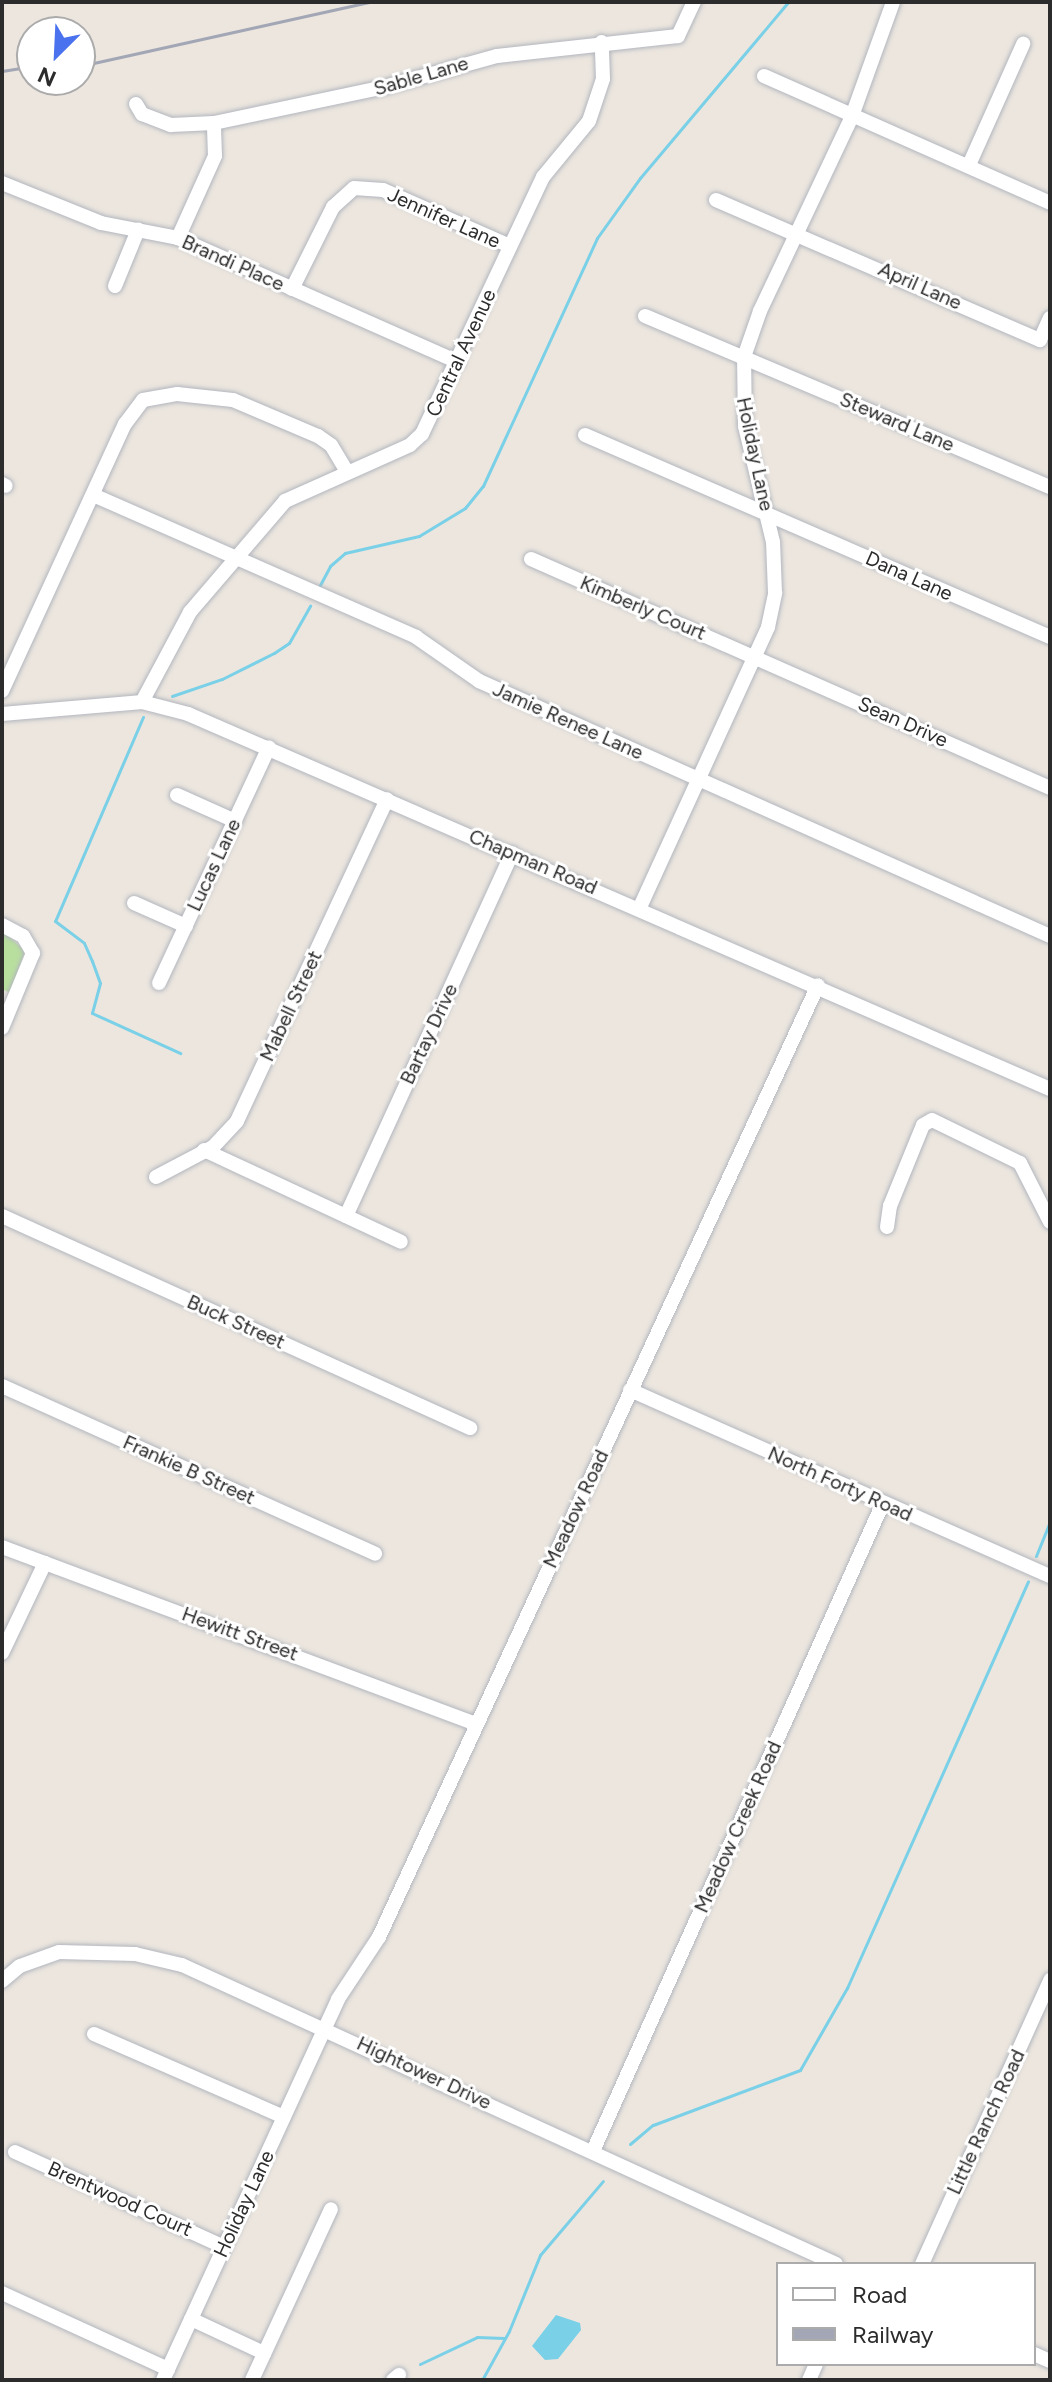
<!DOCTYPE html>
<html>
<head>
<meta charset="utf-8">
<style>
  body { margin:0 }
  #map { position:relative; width:1052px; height:2382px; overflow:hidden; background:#ece6df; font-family:Figtree,sans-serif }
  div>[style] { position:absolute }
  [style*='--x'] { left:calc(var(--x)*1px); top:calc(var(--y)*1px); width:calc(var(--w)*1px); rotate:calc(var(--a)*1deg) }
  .green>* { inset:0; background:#b9df9f }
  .water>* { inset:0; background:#79d0e7 }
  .stream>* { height:3px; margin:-1.5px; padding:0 1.5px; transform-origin:1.5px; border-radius:1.5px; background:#79d0e7 }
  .roads { filter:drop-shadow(0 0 2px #b2b6be) drop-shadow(0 0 2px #b2b6be) }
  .minor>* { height:14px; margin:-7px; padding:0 7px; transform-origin:7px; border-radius:7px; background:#fff }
  .rail>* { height:3px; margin:-1.5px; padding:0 1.5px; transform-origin:1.5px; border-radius:1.5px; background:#a2a6b5 }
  span { translate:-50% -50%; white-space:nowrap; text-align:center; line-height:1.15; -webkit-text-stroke:6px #fff; paint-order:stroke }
  .street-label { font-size:20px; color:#2c2c2c }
  .frame { position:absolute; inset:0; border:4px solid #2c2c2c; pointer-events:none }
  .legend { position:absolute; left:776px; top:2262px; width:260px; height:104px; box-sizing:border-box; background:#fff; border:2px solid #ababab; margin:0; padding:10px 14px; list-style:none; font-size:24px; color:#2c2c2c }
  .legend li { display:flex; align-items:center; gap:16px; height:40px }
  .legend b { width:40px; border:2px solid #ababab }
  .north { position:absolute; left:16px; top:16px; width:80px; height:80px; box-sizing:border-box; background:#fff; border:2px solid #ababab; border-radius:50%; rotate:204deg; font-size:22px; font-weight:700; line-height:32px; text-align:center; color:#2c2c2c }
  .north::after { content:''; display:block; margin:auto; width:28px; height:36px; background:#4a72ee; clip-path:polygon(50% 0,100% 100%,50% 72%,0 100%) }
</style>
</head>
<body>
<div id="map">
  <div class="green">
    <div style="clip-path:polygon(2px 930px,25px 951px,10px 993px,2px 989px)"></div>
  </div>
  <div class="water">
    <div style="clip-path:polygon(556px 2315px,580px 2323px,581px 2330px,558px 2359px,545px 2360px,532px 2346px)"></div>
  </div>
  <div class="stream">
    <div style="--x:320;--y:585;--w:21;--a:-62"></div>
    <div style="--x:330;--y:566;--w:20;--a:-41"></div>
    <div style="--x:345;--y:553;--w:76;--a:-12.9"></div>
    <div style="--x:419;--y:536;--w:54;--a:-31.3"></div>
    <div style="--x:465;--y:508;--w:28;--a:-51"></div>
    <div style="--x:483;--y:486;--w:273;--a:-65.3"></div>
    <div style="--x:597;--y:238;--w:74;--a:-54.4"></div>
    <div style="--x:640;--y:178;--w:230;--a:-49.9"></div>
    <div style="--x:172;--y:696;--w:53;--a:-18.8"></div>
    <div style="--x:222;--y:679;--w:58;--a:-26.6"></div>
    <div style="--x:274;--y:653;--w:18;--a:-34"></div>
    <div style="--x:289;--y:643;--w:43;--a:-60.4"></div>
    <div style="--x:143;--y:717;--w:222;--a:113.3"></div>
    <div style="--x:55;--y:921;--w:36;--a:37"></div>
    <div style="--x:84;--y:943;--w:20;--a:66"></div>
    <div style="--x:92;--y:961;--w:23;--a:70"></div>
    <div style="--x:100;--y:983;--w:31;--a:105"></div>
    <div style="--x:92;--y:1013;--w:97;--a:24.4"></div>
    <div style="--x:1036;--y:1556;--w:37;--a:-68"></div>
    <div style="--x:630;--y:2144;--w:30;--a:-40"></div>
    <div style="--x:653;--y:2125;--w:157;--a:-20.5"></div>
    <div style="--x:800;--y:2070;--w:95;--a:-60.2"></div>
    <div style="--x:847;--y:1988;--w:445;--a:-66"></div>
    <div style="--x:420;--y:2364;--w:63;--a:-25.3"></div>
    <div style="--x:477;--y:2337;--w:27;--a:2"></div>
    <div style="--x:482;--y:2380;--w:56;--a:-61.1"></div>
    <div style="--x:509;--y:2331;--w:82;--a:-67.8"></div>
    <div style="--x:540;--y:2255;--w:97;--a:-49.6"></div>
  </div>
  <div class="roads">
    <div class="minor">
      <div style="--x:764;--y:76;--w:313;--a:23.9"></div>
      <div style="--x:136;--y:104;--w:12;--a:59"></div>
      <div style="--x:142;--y:114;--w:31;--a:21"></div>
      <div style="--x:171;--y:125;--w:43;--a:-2.7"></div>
      <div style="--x:214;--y:123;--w:175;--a:-11.9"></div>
      <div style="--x:385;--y:87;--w:116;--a:-15.5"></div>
      <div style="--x:497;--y:56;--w:182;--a:-6.3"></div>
      <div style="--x:678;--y:36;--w:38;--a:-65"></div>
      <div style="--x:969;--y:165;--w:133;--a:-65.9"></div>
      <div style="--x:2;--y:183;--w:107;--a:22"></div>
      <div style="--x:101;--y:223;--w:78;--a:11"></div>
      <div style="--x:178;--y:238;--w:306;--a:23.9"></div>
      <div style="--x:716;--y:200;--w:353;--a:23.4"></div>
      <div style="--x:1040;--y:340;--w:24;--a:-66"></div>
      <div style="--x:178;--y:238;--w:90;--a:-65.7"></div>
      <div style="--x:215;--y:156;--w:33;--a:-92"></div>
      <div style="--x:115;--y:286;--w:61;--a:-67.7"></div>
      <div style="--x:292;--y:289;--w:92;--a:-63.4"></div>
      <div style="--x:333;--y:207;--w:28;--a:-42"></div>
      <div style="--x:354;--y:188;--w:29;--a:4"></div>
      <div style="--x:383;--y:190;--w:139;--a:23.8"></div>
      <div style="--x:645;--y:316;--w:440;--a:22.9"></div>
      <div style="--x:585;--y:435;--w:507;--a:23.48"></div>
      <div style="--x:2;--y:484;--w:4;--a:27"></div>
      <div style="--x:93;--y:495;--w:353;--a:23.7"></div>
      <div style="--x:416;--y:637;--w:77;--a:34.9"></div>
      <div style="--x:479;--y:681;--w:625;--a:24.06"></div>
      <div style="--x:531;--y:559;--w:567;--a:23.81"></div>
      <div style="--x:2;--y:691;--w:294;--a:-65.3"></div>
      <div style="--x:125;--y:424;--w:30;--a:-53"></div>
      <div style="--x:143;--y:400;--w:35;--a:-10"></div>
      <div style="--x:177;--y:394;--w:56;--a:6.1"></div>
      <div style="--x:233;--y:400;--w:92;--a:23"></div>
      <div style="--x:318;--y:436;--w:16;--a:35"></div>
      <div style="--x:331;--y:445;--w:29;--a:59"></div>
      <div style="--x:142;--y:702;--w:102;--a:-61.9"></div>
      <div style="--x:190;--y:612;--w:146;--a:-49.4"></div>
      <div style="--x:285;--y:501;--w:137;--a:-24.1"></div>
      <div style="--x:410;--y:445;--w:16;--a:-43"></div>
      <div style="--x:422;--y:434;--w:284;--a:-64.8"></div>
      <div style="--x:543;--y:177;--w:72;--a:-50.6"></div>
      <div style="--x:589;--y:121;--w:44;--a:-71.6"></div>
      <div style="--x:603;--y:79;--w:37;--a:-92"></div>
      <div style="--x:2;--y:714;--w:141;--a:-4.9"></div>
      <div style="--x:142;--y:702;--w:48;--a:14.6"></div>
      <div style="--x:188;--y:714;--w:940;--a:23.51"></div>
      <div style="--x:177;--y:795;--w:64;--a:24.1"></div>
      <div style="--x:134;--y:903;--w:57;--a:23.9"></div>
      <div style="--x:640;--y:907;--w:308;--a:-65.4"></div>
      <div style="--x:768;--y:627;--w:35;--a:-78"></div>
      <div style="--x:775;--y:593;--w:51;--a:-92.2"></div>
      <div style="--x:773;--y:542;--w:119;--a:-103.6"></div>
      <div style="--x:745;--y:426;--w:69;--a:-90.8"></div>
      <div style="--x:744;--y:357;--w:49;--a:-70.8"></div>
      <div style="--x:760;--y:311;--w:216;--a:-64.7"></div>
      <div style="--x:852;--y:116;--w:121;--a:-70.2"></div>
      <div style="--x:2;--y:925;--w:24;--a:28"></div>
      <div style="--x:23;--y:936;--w:20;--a:60"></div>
      <div style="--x:33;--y:953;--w:81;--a:112.5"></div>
      <div style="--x:159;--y:983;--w:260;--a:-65"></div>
      <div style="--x:204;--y:1150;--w:217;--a:25"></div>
      <div style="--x:156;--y:1177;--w:64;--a:-27.8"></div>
      <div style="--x:213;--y:1147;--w:35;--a:-47"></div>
      <div style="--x:237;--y:1121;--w:355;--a:-65"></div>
      <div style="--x:2;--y:1216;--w:514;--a:24.37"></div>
      <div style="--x:346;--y:1216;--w:399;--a:-65.4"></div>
      <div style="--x:887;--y:1227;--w:21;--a:-82"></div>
      <div style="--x:890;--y:1206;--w:87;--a:-67.8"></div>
      <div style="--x:923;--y:1125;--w:10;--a:-29"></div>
      <div style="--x:932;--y:1120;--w:98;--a:26"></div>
      <div style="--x:1020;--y:1163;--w:66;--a:63"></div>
      <div style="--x:2;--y:1386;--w:409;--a:24.2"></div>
      <div style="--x:630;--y:1390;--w:459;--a:23.9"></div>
      <div style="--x:2;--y:1547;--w:506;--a:20.48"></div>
      <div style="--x:2;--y:1653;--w:100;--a:-64.5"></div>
      <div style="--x:2;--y:1981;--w:23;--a:-40"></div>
      <div style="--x:20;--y:1966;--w:41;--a:-19.7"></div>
      <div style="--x:59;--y:1952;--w:76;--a:1.5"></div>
      <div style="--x:135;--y:1954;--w:48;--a:13.2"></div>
      <div style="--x:182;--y:1965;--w:719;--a:24.57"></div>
      <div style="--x:94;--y:2034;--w:207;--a:23.6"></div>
      <div style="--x:593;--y:2151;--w:710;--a:-65.89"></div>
      <div style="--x:15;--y:2152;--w:230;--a:24.4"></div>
      <div style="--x:922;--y:2264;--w:312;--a:-65.7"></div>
      <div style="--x:2;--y:2293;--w:183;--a:24.6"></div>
      <div style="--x:191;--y:2319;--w:81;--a:25"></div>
      <div style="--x:1034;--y:2354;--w:17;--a:24"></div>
      <div style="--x:163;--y:2380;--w:419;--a:-65.3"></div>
      <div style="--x:338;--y:1999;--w:74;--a:-56.5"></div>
      <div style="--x:379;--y:1937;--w:1048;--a:-65.24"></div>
      <div style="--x:252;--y:2380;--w:188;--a:-65.2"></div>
      <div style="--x:393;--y:2380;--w:8;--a:-40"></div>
      <div style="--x:809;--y:2380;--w:17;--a:-66"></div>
    </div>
  </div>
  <div class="rail">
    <div style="--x:80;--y:66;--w:296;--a:-12.5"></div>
    <div style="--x:2;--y:71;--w:30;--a:-9"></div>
  </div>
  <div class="street-label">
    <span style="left:421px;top:76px;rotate:-16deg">Sable Lane</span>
    <span style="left:444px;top:218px;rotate:24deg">Jennifer Lane</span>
    <span style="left:233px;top:263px;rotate:24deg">Brandi Place</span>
    <span style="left:920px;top:286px;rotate:24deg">April Lane</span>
    <span style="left:461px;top:353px;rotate:-65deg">Central Avenue</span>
    <span style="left:897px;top:422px;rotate:23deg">Steward Lane</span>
    <span style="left:755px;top:454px;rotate:78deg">Holiday Lane</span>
    <span style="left:909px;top:576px;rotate:24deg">Dana Lane</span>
    <span style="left:643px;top:608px;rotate:23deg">Kimberly Court</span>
    <span style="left:568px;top:721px;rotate:24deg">Jamie Renee Lane</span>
    <span style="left:903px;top:722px;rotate:24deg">Sean Drive</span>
    <span style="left:533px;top:862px;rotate:23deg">Chapman Road</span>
    <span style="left:214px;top:865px;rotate:-65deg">Lucas Lane</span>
    <span style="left:291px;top:1006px;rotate:-65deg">Mabell Street</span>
    <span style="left:429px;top:1034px;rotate:-65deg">Bartay Drive</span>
    <span style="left:236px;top:1322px;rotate:24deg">Buck Street</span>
    <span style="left:189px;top:1470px;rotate:24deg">Frankie B Street</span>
    <span style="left:840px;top:1484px;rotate:24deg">North Forty Road</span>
    <span style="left:576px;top:1509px;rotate:-65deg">Meadow Road</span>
    <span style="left:240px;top:1634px;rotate:20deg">Hewitt Street</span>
    <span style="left:738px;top:1827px;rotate:-66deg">Meadow Creek Road</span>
    <span style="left:424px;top:2073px;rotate:25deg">Hightower Drive</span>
    <span style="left:986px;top:2122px;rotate:-65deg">Little Ranch Road</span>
    <span style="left:120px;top:2199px;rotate:24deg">Brentwood Court</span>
    <span style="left:244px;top:2204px;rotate:-65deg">Holiday Lane</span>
  </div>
  <div class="frame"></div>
  <ul class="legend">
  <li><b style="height:10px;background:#fff"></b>Road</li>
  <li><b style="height:10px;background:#a2a6b5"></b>Railway</li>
  </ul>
  <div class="north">N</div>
</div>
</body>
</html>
